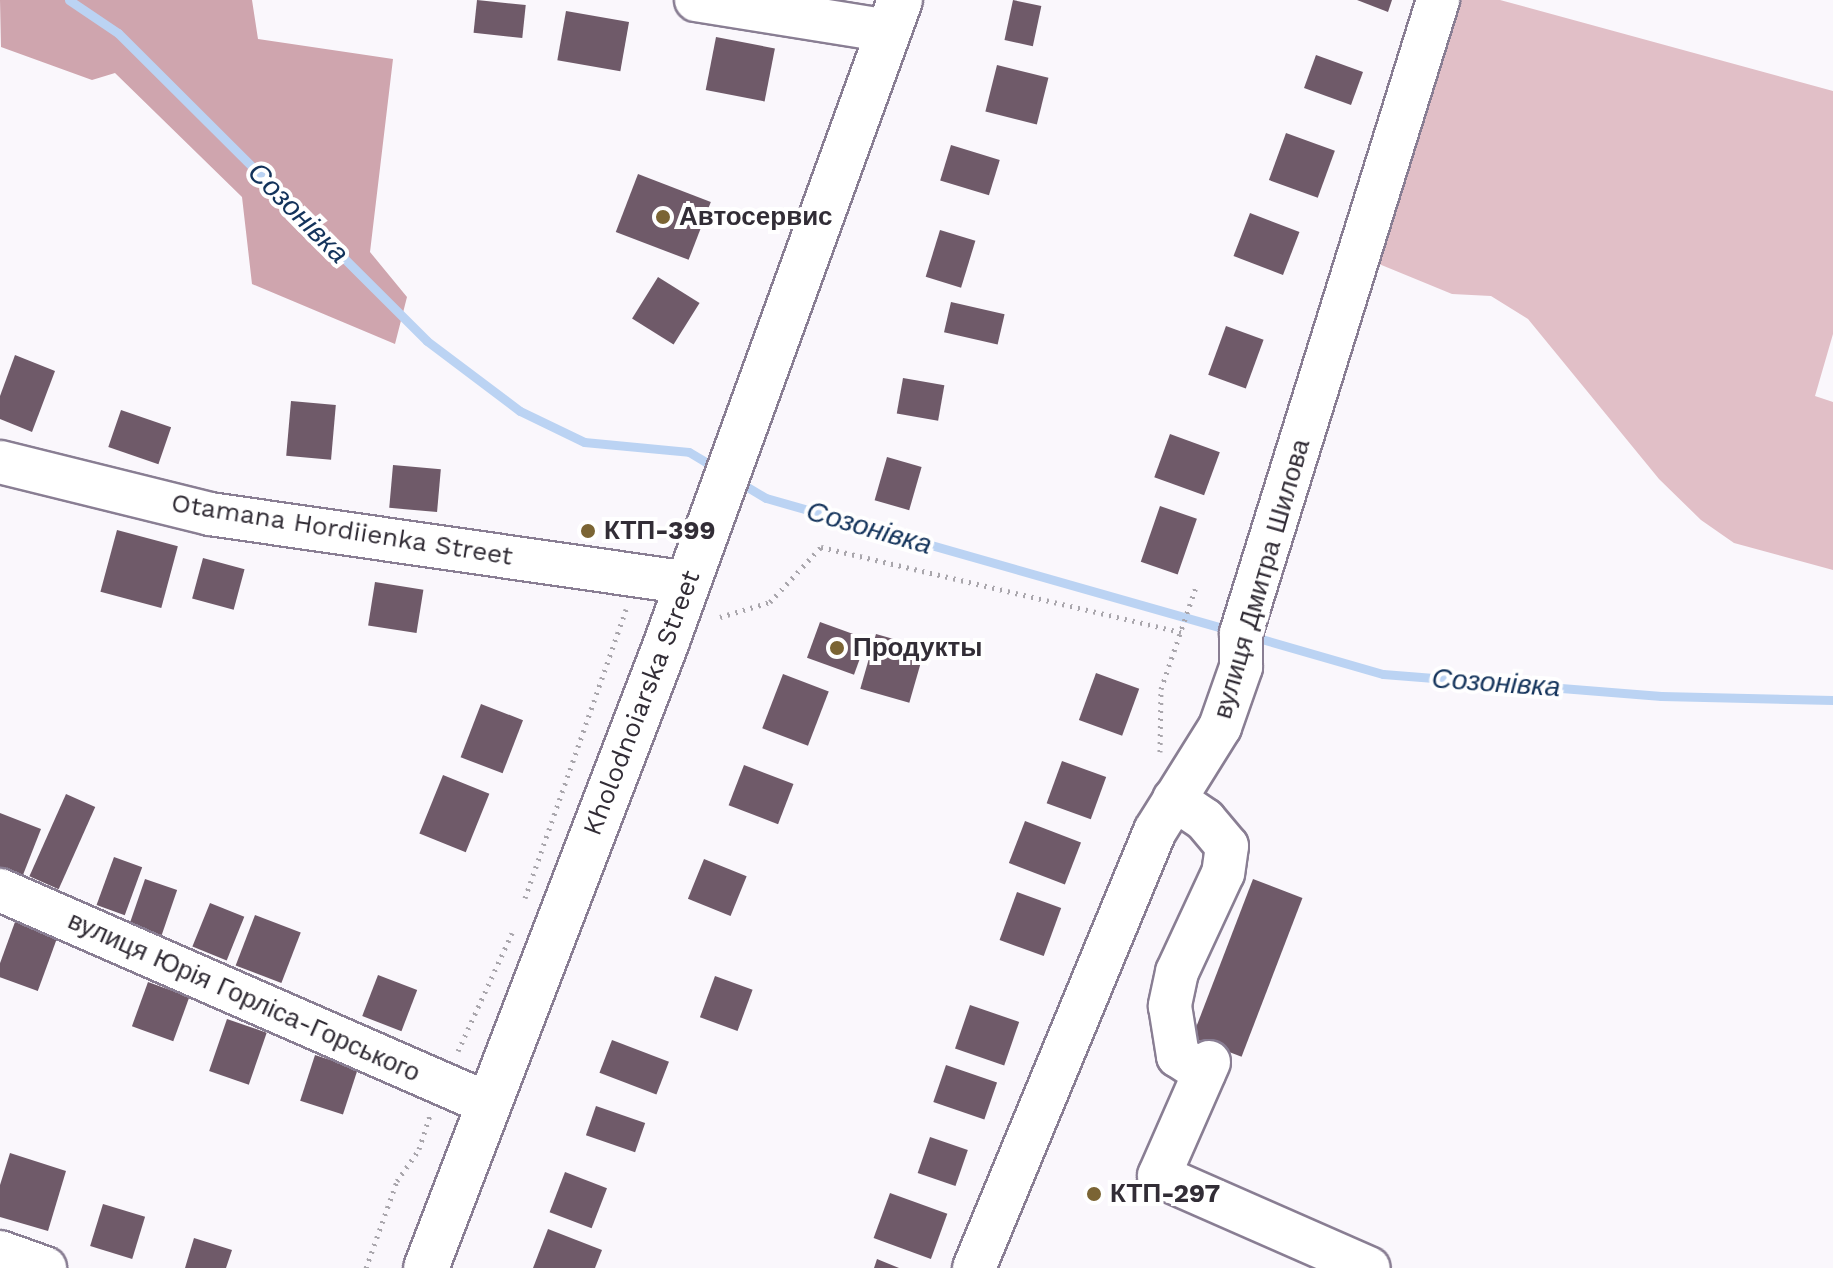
<!DOCTYPE html>
<meta charset="utf-8">
<style>
body{margin:0}
#map{position:relative;width:1833px;height:1268px;overflow:hidden;background:#faf7fc;font-family:"Work Sans",sans-serif}
div>[style]{position:absolute}
.green>*{inset:0;background:#e1bfc7}
.forest>*{inset:0;background:#cfa5ae}
.stream>*{height:9px;margin:-4.5px;padding:0 4.5px;transform-origin:4.5px;border-radius:4.5px;background:#bbd3f3}
.building>*{inset:0;background:#6f5a69;transform-origin:0 0}
.path>*{height:5px;margin-top:-2.5px;transform-origin:0;background:repeating-linear-gradient(90deg,#a9a6ac 0 2px,transparent 0 8px)}
.roads{filter:drop-shadow(2px 0 #897e93) drop-shadow(-2px 0 #897e93) drop-shadow(0 2px #897e93) drop-shadow(0 -2px #897e93)}
.minor>*{height:42px;margin:-21px;padding:0 21px;transform-origin:21px;border-radius:21px;background:#fff}
.major>*{height:44px;margin:-22px;padding:0 22px;transform-origin:22px;border-radius:22px;background:#fff}
.dots>*{width:22px;height:22px;translate:-50% -50%;box-sizing:border-box;border:4px solid #fff;border-radius:50%}
span{translate:-50% -50%;white-space:nowrap;text-align:center;line-height:1.15;-webkit-text-stroke:8px #fff;paint-order:stroke}
.poi-label{font-size:26px;color:#322d36;font-weight:700}
.left{translate:0 -50%;text-align:left}
.street-label{font-size:26px;color:#322d36}
.water-label{font-size:28px;color:#13335b;font-style:italic}
</style>
<div id="map">
<div class="green">
<i style="clip-path:polygon(1460px 0,1500px 0,1833px 91px,1833px 334px,1815px 396px,1833px 402px,1833px 570px,1734px 543px,1701px 520px,1659px 479px,1528px 319px,1491px 296px,1452px 294px,1379px 264px)"></i>
</div>
<div class="forest">
<i style="clip-path:polygon(0 0,252px 0,258px 39px,393px 59px,370px 252px,407px 297px,395px 344px,252px 284px,242px 197px,115px 73px,92px 80px,1px 47px)"></i>
</div>
<div class="stream">
<i style="left:69px;top:0;width:59px;rotate:34deg"></i>
<i style="left:118px;top:33px;width:436px;rotate:44.9deg"></i>
<i style="left:427px;top:341px;width:116px;rotate:37deg"></i>
<i style="left:520px;top:411px;width:71px;rotate:25.8deg"></i>
<i style="left:584px;top:442px;width:105px;rotate:5.4deg"></i>
<i style="left:689px;top:452px;width:31px;rotate:31deg"></i>
<i style="left:739px;top:482px;width:31px;rotate:31deg"></i>
<i style="left:766px;top:498px;width:486px;rotate:15.9deg"></i>
<i style="left:1251px;top:636px;width:137px;rotate:16.1deg"></i>
<i style="left:1383px;top:674px;width:279px;rotate:4.5deg"></i>
<i style="left:1661px;top:696px;width:172px;rotate:1.3deg"></i>
</div>
<div class="building">
<i style="left:477px;top:0;width:49px;height:33px;rotate:6deg"></i>
<i style="left:1013px;top:0;width:29px;height:41px;rotate:12deg"></i>
<i style="clip-path:polygon(1357px 0,1392px 0,1388px 12px)"></i>
<i style="left:566px;top:11px;width:64px;height:50px;rotate:10deg"></i>
<i style="left:716px;top:37px;width:60px;height:54px;rotate:11deg"></i>
<i style="left:1316px;top:55px;width:50px;height:35px;rotate:20deg"></i>
<i style="left:997px;top:65px;width:53px;height:48px;rotate:14deg"></i>
<i style="left:1286px;top:133px;width:52px;height:50px;rotate:20deg"></i>
<i style="left:951px;top:145px;width:51px;height:37px;rotate:17deg"></i>
<i style="left:638px;top:174px;width:78px;height:62px;rotate:21deg"></i>
<i style="left:1250px;top:213px;width:53px;height:46px;rotate:21deg"></i>
<i style="left:940px;top:230px;width:37px;height:49px;rotate:17deg"></i>
<i style="left:658px;top:277px;width:49px;height:49px;rotate:32deg"></i>
<i style="left:951px;top:302px;width:55px;height:31px;rotate:13deg"></i>
<i style="left:1226px;top:326px;width:40px;height:52px;rotate:20deg"></i>
<i style="clip-path:polygon(15px 355px,55px 371px,32px 432px,0 419px,0 396px)"></i>
<i style="left:903px;top:378px;width:42px;height:36px;rotate:10deg"></i>
<i style="left:291px;top:401px;width:45px;height:55px;rotate:5deg"></i>
<i style="left:121px;top:410px;width:53px;height:39px;rotate:19deg"></i>
<i style="left:1170px;top:434px;width:53px;height:46px;rotate:20deg"></i>
<i style="left:887px;top:457px;width:36px;height:45px;rotate:16deg"></i>
<i style="left:393px;top:465px;width:48px;height:43px;rotate:5deg"></i>
<i style="left:1160px;top:506px;width:39px;height:59px;rotate:19deg"></i>
<i style="left:582px;top:524px;width:16px;height:10px;rotate:15deg"></i>
<i style="left:117px;top:530px;width:63px;height:64px;rotate:15deg"></i>
<i style="left:203px;top:558px;width:43px;height:42px;rotate:15deg"></i>
<i style="left:375px;top:582px;width:49px;height:44px;rotate:9deg"></i>
<i style="left:820px;top:622px;width:50px;height:38px;rotate:20deg"></i>
<i style="left:876px;top:634px;width:51px;height:57px;rotate:16deg"></i>
<i style="left:1096px;top:673px;width:46px;height:50px;rotate:20deg"></i>
<i style="left:783px;top:674px;width:49px;height:58px;rotate:21deg"></i>
<i style="left:481px;top:704px;width:45px;height:57px;rotate:21deg"></i>
<i style="left:1062px;top:761px;width:47px;height:45px;rotate:20deg"></i>
<i style="left:744px;top:765px;width:53px;height:43px;rotate:21deg"></i>
<i style="left:443px;top:775px;width:50px;height:63px;rotate:22deg"></i>
<i style="left:66px;top:794px;width:32px;height:90px;rotate:24deg"></i>
<i style="clip-path:polygon(0 813px,41px 829px,21px 880px,0 872px)"></i>
<i style="left:1025px;top:821px;width:60px;height:45px;rotate:21deg"></i>
<i style="left:114px;top:857px;width:30px;height:51px;rotate:20deg"></i>
<i style="left:704px;top:859px;width:46px;height:43px;rotate:22deg"></i>
<i style="left:145px;top:879px;width:34px;height:48px;rotate:19deg"></i>
<i style="left:1253px;top:879px;width:53px;height:170px;rotate:21deg"></i>
<i style="left:1017px;top:892px;width:47px;height:51px;rotate:20deg"></i>
<i style="left:210px;top:903px;width:37px;height:47px;rotate:22deg"></i>
<i style="left:255px;top:915px;width:49px;height:54px;rotate:21deg"></i>
<i style="left:15px;top:922px;width:45px;height:57px;rotate:20deg"></i>
<i style="left:378px;top:975px;width:42px;height:44px;rotate:21deg"></i>
<i style="left:715px;top:976px;width:40px;height:44px;rotate:20deg"></i>
<i style="left:148px;top:982px;width:44px;height:47px;rotate:20deg"></i>
<i style="left:970px;top:1005px;width:52px;height:46px;rotate:19deg"></i>
<i style="left:227px;top:1019px;width:42px;height:55px;rotate:19deg"></i>
<i style="left:612px;top:1040px;width:61px;height:35px;rotate:21deg"></i>
<i style="left:315px;top:1055px;width:45px;height:48px;rotate:18deg"></i>
<i style="left:946px;top:1065px;width:54px;height:39px;rotate:19deg"></i>
<i style="left:596px;top:1106px;width:52px;height:31px;rotate:19deg"></i>
<i style="left:930px;top:1137px;width:40px;height:38px;rotate:19deg"></i>
<i style="clip-path:polygon(10px 1153px,66px 1171px,48px 1231px,0 1217px,0 1185px)"></i>
<i style="left:565px;top:1172px;width:45px;height:43px;rotate:21deg"></i>
<i style="left:1091px;top:1185px;width:10px;height:15px;rotate:17deg"></i>
<i style="left:890px;top:1193px;width:61px;height:48px;rotate:20deg"></i>
<i style="left:103px;top:1204px;width:44px;height:44px;rotate:17deg"></i>
<i style="clip-path:polygon(548px 1229px,602px 1250px,595px 1268px,533px 1268px)"></i>
<i style="clip-path:polygon(194px 1238px,232px 1250px,226px 1268px,185px 1268px)"></i>
<i style="clip-path:polygon(877px 1259px,899px 1268px,874px 1268px)"></i>
</div>
<div class="path">
<i style="left:720px;top:617px;width:52px;rotate:-16.7deg"></i>
<i style="left:770px;top:602px;width:75px;rotate:-47.2deg"></i>
<i style="left:821px;top:547px;width:370px;rotate:13.3deg"></i>
<i style="left:1160px;top:752px;width:63px;rotate:-89.1deg"></i>
<i style="left:1161px;top:689px;width:108px;rotate:-71.1deg"></i>
<i style="left:525px;top:898px;width:306px;rotate:-70.7deg"></i>
<i style="left:458px;top:1051px;width:130px;rotate:-65.4deg"></i>
<i style="left:366px;top:1268px;width:92px;rotate:-70.4deg"></i>
<i style="left:397px;top:1181px;width:39px;rotate:-55deg"></i>
<i style="left:419px;top:1149px;width:36px;rotate:-72deg"></i>
</div>
<div class="roads">
<div class="minor">
<i style="left:696px;top:0;width:195px;rotate:9.1deg"></i>
<i style="left:0;top:462px;width:216px;rotate:13.9deg"></i>
<i style="left:210px;top:514px;width:483px;rotate:8.2deg"></i>
<i style="left:1174px;top:799px;width:37px;rotate:34deg"></i>
<i style="left:1205px;top:820px;width:34px;rotate:50deg"></i>
<i style="left:1227px;top:846px;width:27px;rotate:98deg"></i>
<i style="left:1223px;top:873px;width:109px;rotate:114.9deg"></i>
<i style="left:1177px;top:972px;width:35px;rotate:102deg"></i>
<i style="left:1170px;top:1006px;width:51px;rotate:80.9deg"></i>
<i style="left:1178px;top:1056px;width:31px;rotate:33deg"></i>
<i style="left:0;top:890px;width:534px;rotate:23.64deg"></i>
<i style="left:1209px;top:1062px;width:124px;rotate:113.7deg"></i>
<i style="left:1159px;top:1176px;width:229px;rotate:23.7deg"></i>
<i style="left:0;top:1252px;width:48px;rotate:19.6deg"></i>
<i style="left:974px;top:1268px;width:473px;rotate:-67.5deg"></i>
<i style="left:1155px;top:831px;width:123px;rotate:-58deg"></i>
<i style="left:1220px;top:727px;width:64px;rotate:-70.7deg"></i>
<i style="left:1241px;top:667px;width:34px;rotate:-90deg"></i>
<i style="left:1241px;top:633px;width:663px;rotate:-72.71deg"></i>
</div>
<div class="major">
<i style="left:426px;top:1268px;width:672px;rotate:-68.97deg"></i>
<i style="left:667px;top:641px;width:682px;rotate:-70.02deg"></i>
</div>
</div>
<div class="dots">
<i style="left:663px;top:217px;background:#7b6434"></i>
<i style="left:588px;top:531px;background:#7b6434"></i>
<i style="left:837px;top:648px;background:#7b6434"></i>
<i style="left:1094px;top:1194px;background:#7b6434"></i>
</div>
<div class="poi-label">
<span class="left" style="left:679px;top:217px">Автосервис</span>
<span class="left" style="left:604px;top:531px">КТП-399</span>
<span class="left" style="left:853px;top:648px">Продукты</span>
<span class="left" style="left:1110px;top:1194px">КТП-297</span>
</div>
<div class="street-label">
<span style="left:342px;top:530px;rotate:9deg">Otamana Hordiienka Street</span>
<span style="left:1262px;top:579px;rotate:-74deg">вулиця Дмитра Шилова</span>
<span style="left:642px;top:703px;rotate:-69deg">Kholodnoiarska Street</span>
<span style="left:244px;top:997px;rotate:24deg">вулиця Юрія Горліса-Горського</span>
</div>
<div class="water-label">
<span style="left:298px;top:213px;rotate:45deg">Созонівка</span>
<span style="left:869px;top:528px;rotate:16deg">Созонівка</span>
<span style="left:1496px;top:683px;rotate:4deg">Созонівка</span>
</div>
</div>
